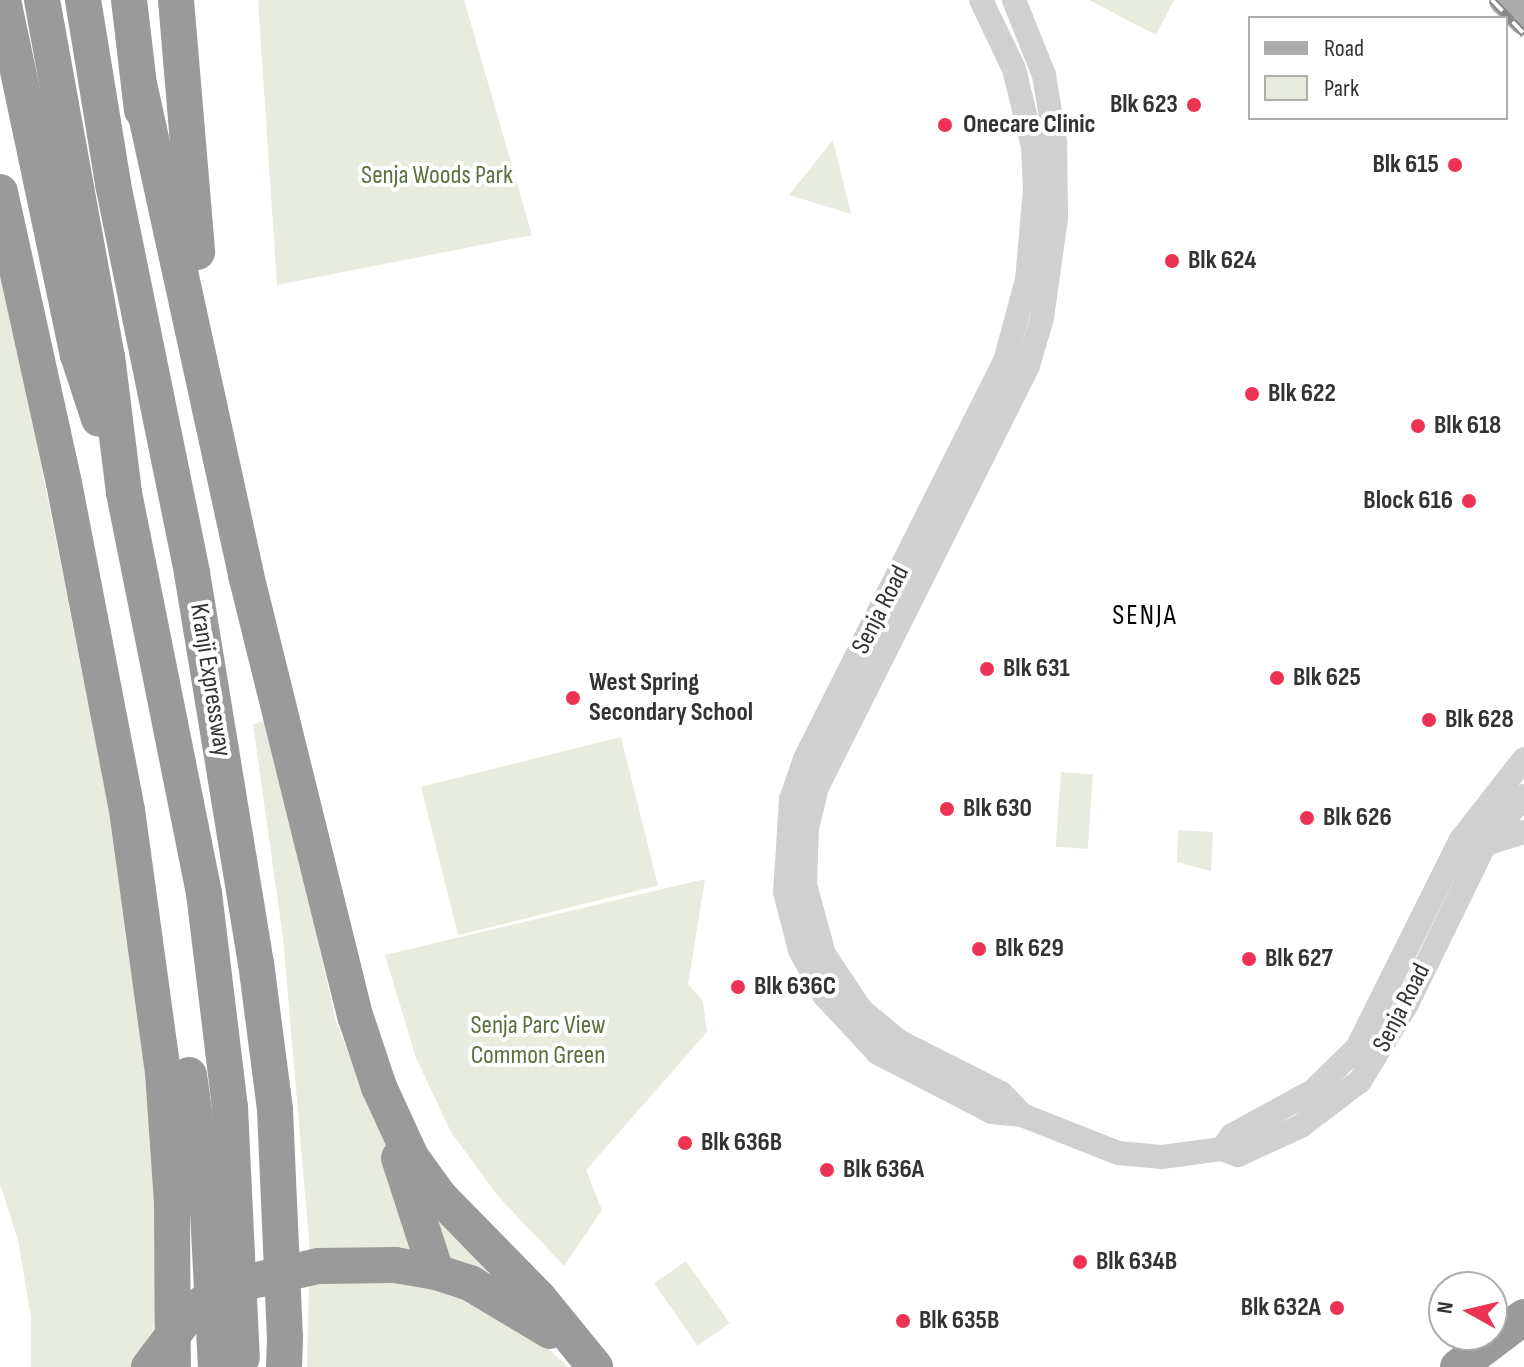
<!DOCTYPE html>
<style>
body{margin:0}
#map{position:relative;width:1524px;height:1367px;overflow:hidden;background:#fff;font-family:"Sofia Sans Condensed",sans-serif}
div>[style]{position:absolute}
.green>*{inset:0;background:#e7ecde;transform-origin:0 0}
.minor>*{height:24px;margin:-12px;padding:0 12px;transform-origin:12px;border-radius:12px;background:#d0d0d0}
.major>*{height:30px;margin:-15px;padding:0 15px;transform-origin:15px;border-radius:15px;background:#ababab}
.highway>*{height:36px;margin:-18px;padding:0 18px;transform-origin:18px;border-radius:18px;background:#9a9a9a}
.rail>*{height:8px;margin-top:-4px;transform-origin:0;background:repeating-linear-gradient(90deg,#fff 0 15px,#888 0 30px);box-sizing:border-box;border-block:2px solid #888}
.highway-bridge>*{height:36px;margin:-18px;padding:0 18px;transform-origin:18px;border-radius:18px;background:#9a9a9a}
.dots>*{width:22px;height:22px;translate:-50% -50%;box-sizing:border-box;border:4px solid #fff;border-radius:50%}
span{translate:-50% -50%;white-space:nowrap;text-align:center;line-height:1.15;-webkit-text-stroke:8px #fff;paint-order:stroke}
.poi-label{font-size:26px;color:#333;font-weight:700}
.right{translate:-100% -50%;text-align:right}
.left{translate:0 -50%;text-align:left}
.park-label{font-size:26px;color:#5b713d}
.street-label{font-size:26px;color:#333}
.neighbourhood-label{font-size:28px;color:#000;letter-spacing:2px}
.legend{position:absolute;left:1248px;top:16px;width:260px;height:104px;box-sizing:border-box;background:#fff;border:2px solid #adadad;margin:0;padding:10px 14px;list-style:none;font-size:24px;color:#333}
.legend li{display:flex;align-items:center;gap:16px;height:40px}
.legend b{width:40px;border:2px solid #adadad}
.north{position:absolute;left:1428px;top:1271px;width:80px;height:80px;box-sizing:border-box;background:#fff;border:2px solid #adadad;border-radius:50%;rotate:278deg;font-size:22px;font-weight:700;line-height:32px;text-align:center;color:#333}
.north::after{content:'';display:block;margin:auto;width:28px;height:36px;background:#ec3354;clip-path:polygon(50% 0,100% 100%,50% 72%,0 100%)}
</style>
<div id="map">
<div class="green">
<i style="clip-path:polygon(258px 0,464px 0,532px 235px,277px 285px)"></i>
<i style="clip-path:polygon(1089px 0,1174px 0,1156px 35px)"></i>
<i style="clip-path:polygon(833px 140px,851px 214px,789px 195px)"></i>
<i style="clip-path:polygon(0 256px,133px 932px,161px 1265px,152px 1337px,131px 1367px,31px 1367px,31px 1317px,18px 1240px,0 1184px)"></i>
<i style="clip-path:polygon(269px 720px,336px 1022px,365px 1095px,488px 1270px,482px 1278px,310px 1252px,283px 938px,253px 724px)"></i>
<i style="left:621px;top:737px;width:153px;height:206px;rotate:76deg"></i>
<i style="left:1061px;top:772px;width:32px;height:75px;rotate:4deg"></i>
<i style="clip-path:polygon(1178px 830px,1213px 832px,1211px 871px,1177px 862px)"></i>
<i style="clip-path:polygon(705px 879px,688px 984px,703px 1001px,707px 1032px,586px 1170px,602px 1210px,564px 1266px,497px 1195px,451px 1132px,416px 1058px,385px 955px)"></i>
<i style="left:686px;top:1261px;width:76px;height:39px;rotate:55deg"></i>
<i style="clip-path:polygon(355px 1274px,466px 1294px,541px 1342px,568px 1367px,307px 1367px,309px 1276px)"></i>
</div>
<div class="minor">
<i style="left:981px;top:0;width:76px;rotate:64.4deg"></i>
<i style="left:1014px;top:69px;width:80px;rotate:76.3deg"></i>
<i style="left:1033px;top:147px;width:42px;rotate:87.3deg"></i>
<i style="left:1035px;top:189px;width:91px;rotate:95deg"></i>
<i style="left:1027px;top:280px;width:84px;rotate:105.2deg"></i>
<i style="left:1005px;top:361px;width:445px;rotate:116.7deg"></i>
<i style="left:805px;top:759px;width:43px;rotate:108.9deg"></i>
<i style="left:791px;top:800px;width:92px;rotate:93.7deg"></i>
<i style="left:785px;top:892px;width:60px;rotate:75.5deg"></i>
<i style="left:800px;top:950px;width:51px;rotate:61.9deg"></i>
<i style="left:824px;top:995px;width:79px;rotate:47deg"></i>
<i style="left:878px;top:1053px;width:128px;rotate:27.4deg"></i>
<i style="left:992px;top:1112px;width:30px;rotate:6deg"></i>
<i style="left:1022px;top:1115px;width:103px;rotate:21.6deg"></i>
<i style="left:1118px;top:1153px;width:44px;rotate:5.2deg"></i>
<i style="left:1162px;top:1157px;width:61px;rotate:-7.6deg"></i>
<i style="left:1222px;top:1149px;width:17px;rotate:21deg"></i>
<i style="left:1238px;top:1155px;width:69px;rotate:-24.7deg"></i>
<i style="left:1301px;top:1126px;width:74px;rotate:-37.3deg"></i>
<i style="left:1360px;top:1081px;width:90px;rotate:-58.6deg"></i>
<i style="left:1407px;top:1004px;width:178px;rotate:-64deg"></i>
<i style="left:1485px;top:844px;width:62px;rotate:-50.9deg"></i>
<i style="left:1014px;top:0;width:81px;rotate:68.2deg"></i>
<i style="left:1044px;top:75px;width:68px;rotate:80.7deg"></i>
<i style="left:1055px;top:142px;width:76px;rotate:89.2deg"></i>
<i style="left:1056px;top:218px;width:101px;rotate:98deg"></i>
<i style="left:1042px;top:318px;width:50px;rotate:106.3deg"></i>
<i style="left:1028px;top:366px;width:471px;rotate:116.6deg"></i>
<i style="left:817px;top:787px;width:42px;rotate:103.7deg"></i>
<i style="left:807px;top:828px;width:57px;rotate:92deg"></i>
<i style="left:805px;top:885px;width:72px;rotate:74.6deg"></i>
<i style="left:824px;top:954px;width:67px;rotate:56.5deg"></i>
<i style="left:861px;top:1010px;width:50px;rotate:39.4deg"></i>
<i style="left:900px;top:1042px;width:113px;rotate:26.8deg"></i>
<i style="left:1001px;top:1093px;width:30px;rotate:46deg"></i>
<i style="left:1485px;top:844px;width:41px;rotate:-17.1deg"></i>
<i style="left:1222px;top:1149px;width:17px;rotate:-54deg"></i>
<i style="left:1232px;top:1135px;width:92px;rotate:-28.5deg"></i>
<i style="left:1313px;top:1091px;width:62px;rotate:-44.3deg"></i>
<i style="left:1357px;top:1048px;width:231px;rotate:-63.5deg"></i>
<i style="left:1460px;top:841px;width:104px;rotate:-52deg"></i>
</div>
<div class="major">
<i style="left:1504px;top:0;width:28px;rotate:45deg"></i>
</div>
<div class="highway">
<i style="left:3px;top:0;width:363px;rotate:78.1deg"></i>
<i style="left:78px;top:355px;width:67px;rotate:71.8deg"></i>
<i style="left:42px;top:0;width:362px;rotate:79.7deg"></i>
<i style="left:107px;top:356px;width:138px;rotate:82.9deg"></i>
<i style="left:124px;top:493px;width:408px;rotate:78.7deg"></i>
<i style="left:204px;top:893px;width:216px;rotate:83.1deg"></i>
<i style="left:83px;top:0;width:186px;rotate:80.7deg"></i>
<i style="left:113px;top:184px;width:397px;rotate:78.5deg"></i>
<i style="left:192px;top:573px;width:395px;rotate:80.7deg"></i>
<i style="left:256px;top:963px;width:148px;rotate:82.6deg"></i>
<i style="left:129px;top:0;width:111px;rotate:83.3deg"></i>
<i style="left:176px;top:0;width:253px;rotate:85.2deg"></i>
<i style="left:140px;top:88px;width:498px;rotate:77.7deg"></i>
<i style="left:246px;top:575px;width:456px;rotate:76.1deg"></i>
<i style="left:356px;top:1018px;width:73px;rotate:71.6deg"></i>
<i style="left:379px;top:1087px;width:77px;rotate:65.4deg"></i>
<i style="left:411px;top:1157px;width:49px;rotate:54.1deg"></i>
<i style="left:440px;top:1197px;width:141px;rotate:45.6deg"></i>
<i style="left:539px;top:1298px;width:89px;rotate:50.9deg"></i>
<i style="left:0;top:192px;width:298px;rotate:77.6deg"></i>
<i style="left:64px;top:483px;width:333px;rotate:79.1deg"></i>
<i style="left:127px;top:810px;width:265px;rotate:82.2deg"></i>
<i style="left:399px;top:1158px;width:120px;rotate:72deg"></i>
<i style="left:149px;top:1367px;width:65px;rotate:-53.1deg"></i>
<i style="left:188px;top:1315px;width:28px;rotate:-38deg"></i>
<i style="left:210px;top:1298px;width:28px;rotate:-27deg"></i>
<i style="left:235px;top:1285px;width:85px;rotate:-12.9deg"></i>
<i style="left:318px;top:1266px;width:77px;rotate:-0.7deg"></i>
<i style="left:395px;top:1265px;width:42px;rotate:9.7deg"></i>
<i style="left:436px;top:1272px;width:36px;rotate:18deg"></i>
<i style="left:470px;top:1283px;width:93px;rotate:31deg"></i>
<i style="left:284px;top:1367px;width:30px;rotate:-88deg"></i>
<i style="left:1458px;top:1367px;width:83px;rotate:-37.1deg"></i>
</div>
<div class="rail">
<i style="left:1492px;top:0;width:47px;rotate:46.7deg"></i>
</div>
<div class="highway-bridge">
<i style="left:163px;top:1073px;width:129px;rotate:86deg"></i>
<i style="left:172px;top:1202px;width:165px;rotate:89.7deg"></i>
<i style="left:189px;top:1075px;width:137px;rotate:82deg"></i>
<i style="left:208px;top:1211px;width:156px;rotate:87.1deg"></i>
<i style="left:230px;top:1107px;width:251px;rotate:87.3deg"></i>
<i style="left:275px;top:1110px;width:227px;rotate:87.5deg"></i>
</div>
<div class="dots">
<i style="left:1194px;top:105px;background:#ec3354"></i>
<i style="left:945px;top:125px;background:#ec3354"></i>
<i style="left:1455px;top:165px;background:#ec3354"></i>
<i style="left:1172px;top:261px;background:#ec3354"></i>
<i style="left:1252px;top:394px;background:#ec3354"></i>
<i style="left:1418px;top:426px;background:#ec3354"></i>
<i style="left:1469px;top:501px;background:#ec3354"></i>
<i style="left:987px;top:669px;background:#ec3354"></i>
<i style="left:1277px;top:678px;background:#ec3354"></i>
<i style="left:573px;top:698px;background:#ec3354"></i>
<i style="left:1429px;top:720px;background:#ec3354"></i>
<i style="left:947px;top:809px;background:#ec3354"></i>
<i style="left:1307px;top:818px;background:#ec3354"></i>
<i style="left:979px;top:949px;background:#ec3354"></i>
<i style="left:1249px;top:959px;background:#ec3354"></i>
<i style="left:738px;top:987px;background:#ec3354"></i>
<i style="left:685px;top:1143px;background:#ec3354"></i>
<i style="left:827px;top:1170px;background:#ec3354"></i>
<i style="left:1080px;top:1262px;background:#ec3354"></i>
<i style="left:1337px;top:1308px;background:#ec3354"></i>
<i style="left:903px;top:1321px;background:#ec3354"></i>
</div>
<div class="poi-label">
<span class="right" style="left:1178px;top:105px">Blk 623</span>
<span class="left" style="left:963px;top:125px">Onecare Clinic</span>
<span class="right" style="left:1439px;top:165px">Blk 615</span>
<span class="left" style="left:1188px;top:261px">Blk 624</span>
<span class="left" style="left:1268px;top:394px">Blk 622</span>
<span class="left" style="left:1434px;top:426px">Blk 618</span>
<span class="right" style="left:1453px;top:501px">Block 616</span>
<span class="left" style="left:1003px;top:669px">Blk 631</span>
<span class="left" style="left:1293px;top:678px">Blk 625</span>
<span class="left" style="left:589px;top:698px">West Spring<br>Secondary School</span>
<span class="left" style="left:1445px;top:720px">Blk 628</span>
<span class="left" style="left:963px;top:809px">Blk 630</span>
<span class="left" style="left:1323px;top:818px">Blk 626</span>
<span class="left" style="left:995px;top:949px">Blk 629</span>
<span class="left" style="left:1265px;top:959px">Blk 627</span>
<span class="left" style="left:754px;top:987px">Blk 636C</span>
<span class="left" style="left:701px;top:1143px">Blk 636B</span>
<span class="left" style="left:843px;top:1170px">Blk 636A</span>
<span class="left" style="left:1096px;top:1262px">Blk 634B</span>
<span class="right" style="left:1321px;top:1308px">Blk 632A</span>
<span class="left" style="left:919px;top:1321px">Blk 635B</span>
</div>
<div class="park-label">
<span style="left:437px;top:176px">Senja Woods Park</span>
<span style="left:538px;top:1041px">Senja Parc View<br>Common Green</span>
</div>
<div class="street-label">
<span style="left:881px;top:610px;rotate:-63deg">Senja Road</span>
<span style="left:210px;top:680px;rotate:81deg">Kranji Expressway</span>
<span style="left:1402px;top:1008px;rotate:-63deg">Senja Road</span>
</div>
<div class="neighbourhood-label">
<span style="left:1145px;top:616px">SENJA</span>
</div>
<ul class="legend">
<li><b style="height:10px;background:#ababab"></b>Road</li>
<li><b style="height:22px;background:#e7ecde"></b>Park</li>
</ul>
<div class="north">N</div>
</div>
